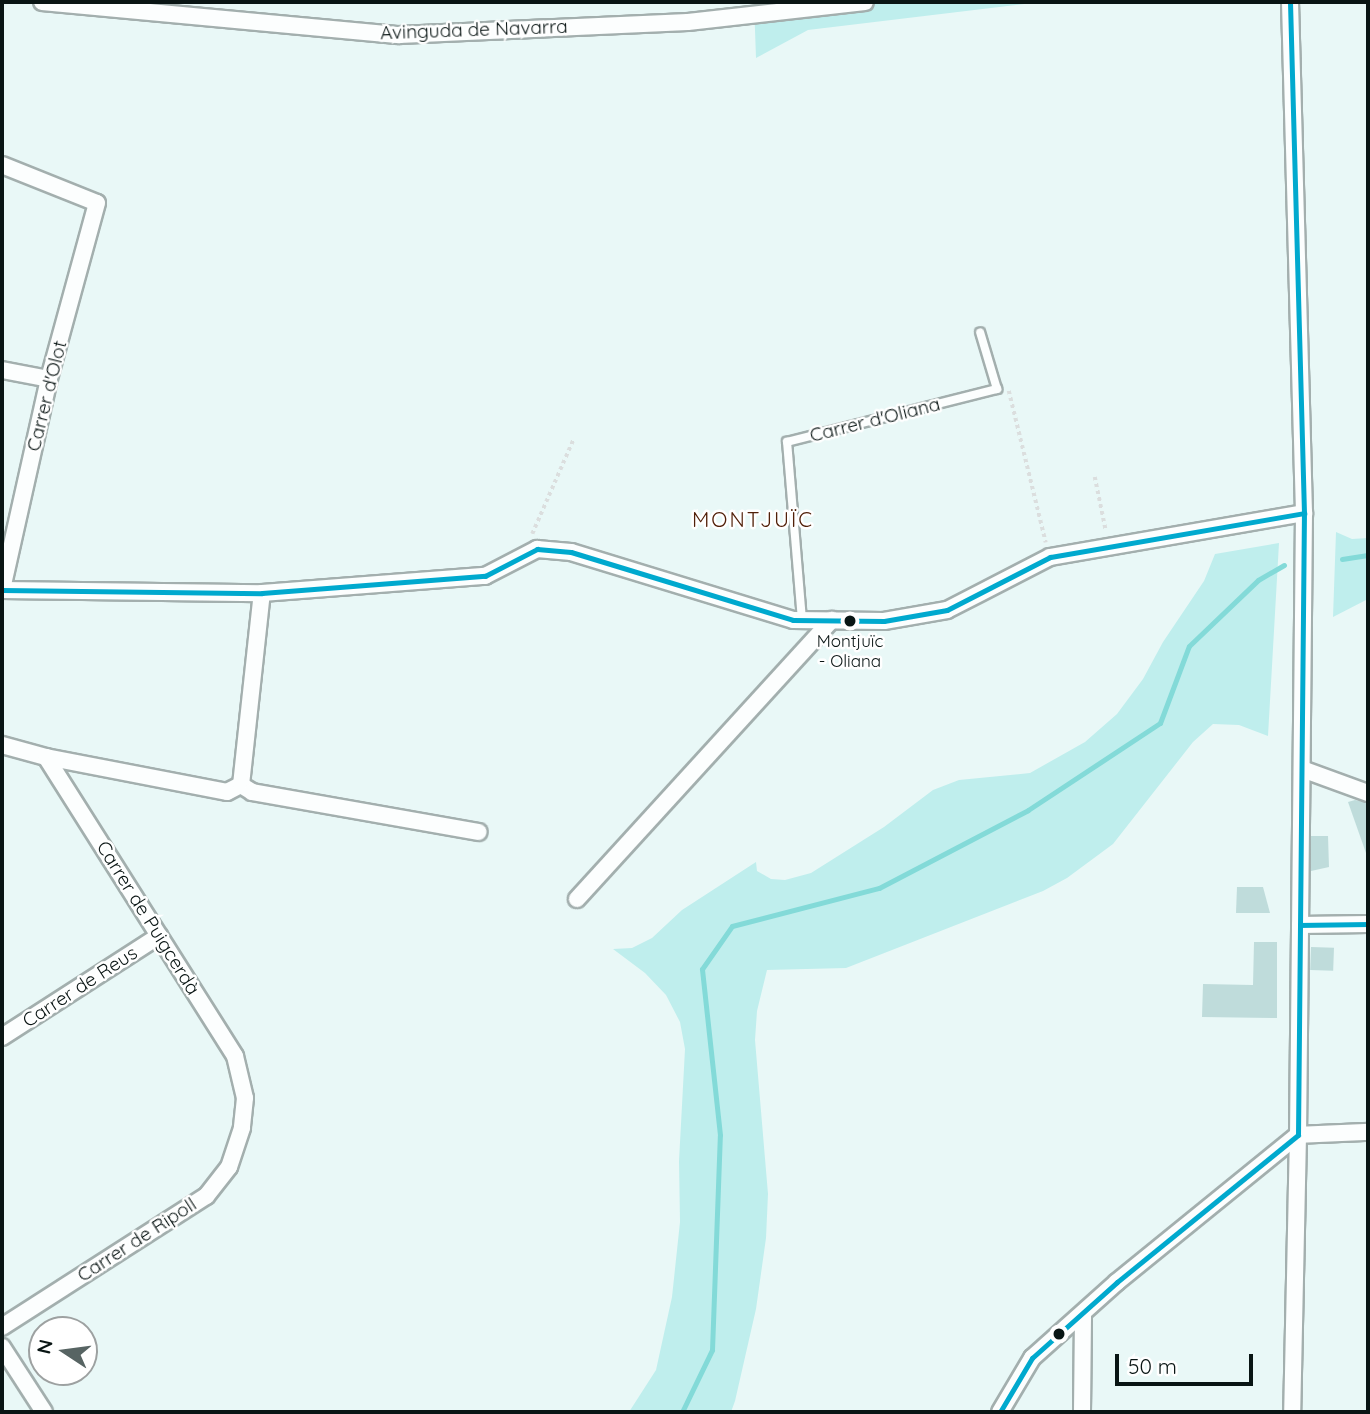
<!DOCTYPE html>
<meta charset="utf-8">
<style>
body{margin:0}
#map{position:relative;width:1370px;height:1414px;overflow:hidden;background:#e9f8f7;font-family:Quicksand,sans-serif}
div>[style]{position:absolute}
.green>*{inset:0;background:#bfeeed}
.stream>*{height:5px;margin:-2.5px;padding:0 2.5px;transform-origin:2.5px;border-radius:2.5px;background:#83dad8}
.building>*{inset:0;background:#bfdcdb;transform-origin:0 0}
.path>*{height:3.5px;margin-top:-1.75px;transform-origin:0;background:repeating-linear-gradient(90deg,#dbdede 0 3.5px,transparent 0 7px)}
.roads{filter:drop-shadow(2px 0 #a3afae) drop-shadow(-2px 0 #a3afae) drop-shadow(0 2px #a3afae) drop-shadow(0 -2px #a3afae)}
.lane>*{height:8px;margin:-4px;padding:0 4px;transform-origin:4px;border-radius:4px;background:#fcfefe}
.street>*{height:16px;margin:-8px;padding:0 8px;transform-origin:8px;border-radius:8px;background:#fcfefe}
.bus-1>*{height:5px;margin:-2.5px;padding:0 2.5px;transform-origin:2.5px;border-radius:2.5px;background:#00a9ce}
.dots>*{width:19px;height:19px;translate:-50% -50%;box-sizing:border-box;border:4px solid #fff;border-radius:50%}
span{translate:-50% -50%;white-space:nowrap;text-align:center;line-height:1.15;-webkit-text-stroke:5px #fff;paint-order:stroke}
.bus-label{font-size:17px;color:#091514}
.street-label{font-size:19px;color:#091514}
.neighbourhood-label{font-size:21px;color:#512009;letter-spacing:2px}
.frame{position:absolute;inset:0;border:4px solid #091514;pointer-events:none}
.north{position:absolute;left:28px;top:1316px;width:70px;height:70px;box-sizing:border-box;background:#fff;border:2px solid #9da1a1;border-radius:50%;rotate:283deg;font-size:19px;font-weight:700;line-height:28px;text-align:center;color:#091514}
.north::after{content:'';display:block;margin:auto;width:24px;height:32px;background:#576463;clip-path:polygon(50% 0,100% 100%,50% 72%,0 100%)}
.scale{position:absolute;left:1115px;top:1354px;width:138px;height:32px;box-sizing:border-box;border:4px solid #091514;border-top:0;padding-left:9px;font-size:21px;line-height:24px;white-space:nowrap;color:#091514;-webkit-text-stroke:5px #fff;paint-order:stroke}
</style>
<div id="map">
<div class="green">
<i style="clip-path:polygon(754px 2px,1042px 2px,808px 30px,756px 58px)"></i>
<i style="clip-path:polygon(1336px 532px,1352px 539px,1368px 538px,1368px 599px,1333px 617px)"></i>
<i style="clip-path:polygon(1279px 543px,1268px 736px,1239px 725px,1213px 724px,1193px 742px,1113px 844px,1067px 878px,1043px 891px,846px 968px,767px 970px,757px 1011px,755px 1040px,768px 1194px,766px 1238px,756px 1309px,735px 1401px,731px 1412px,629px 1412px,656px 1370px,672px 1297px,680px 1222px,679px 1161px,685px 1049px,680px 1022px,666px 995px,645px 973px,613px 949px,632px 948px,652px 938px,682px 910px,756px 862px,757px 871px,771px 879px,785px 880px,811px 873px,884px 827px,933px 790px,959px 780px,1030px 773px,1085px 742px,1117px 714px,1143px 679px,1163px 642px,1204px 581px,1215px 554px)"></i>
</div>
<div class="stream">
<i style="left:1342px;top:559px;width:26px;rotate:-9deg"></i>
<i style="left:682px;top:1412px;width:69px;rotate:-64.2deg"></i>
<i style="left:712px;top:1350px;width:215px;rotate:-87.9deg"></i>
<i style="left:720px;top:1135px;width:167px;rotate:-96.2deg"></i>
<i style="left:702px;top:969px;width:52px;rotate:-55.1deg"></i>
<i style="left:732px;top:926px;width:152px;rotate:-14.5deg"></i>
<i style="left:879px;top:888px;width:168px;rotate:-27.6deg"></i>
<i style="left:1028px;top:810px;width:158px;rotate:-33.4deg"></i>
<i style="left:1160px;top:723px;width:82px;rotate:-69.4deg"></i>
<i style="left:1189px;top:646px;width:95px;rotate:-43.7deg"></i>
<i style="left:1258px;top:580px;width:30px;rotate:-30deg"></i>
</div>
<div class="building">
<i style="clip-path:polygon(1355px 800px,1368px 803px,1368px 852px,1366px 853px,1348px 802px)"></i>
<i style="clip-path:polygon(1311px 836px,1328px 836px,1329px 867px,1311px 871px)"></i>
<i style="clip-path:polygon(1237px 887px,1263px 887px,1270px 913px,1236px 913px)"></i>
<i style="clip-path:polygon(1254px 942px,1277px 942px,1277px 1018px,1202px 1017px,1203px 984px,1253px 985px)"></i>
<i style="left:1311px;top:947px;width:23px;height:23px;rotate:2deg"></i>
</div>
<div class="path">
<i style="left:1009px;top:391px;width:156px;rotate:76.3deg"></i>
<i style="left:1095px;top:477px;width:55px;rotate:78.5deg"></i>
<i style="left:532px;top:534px;width:103px;rotate:-66.4deg"></i>
</div>
<div class="roads">
<div class="lane">
<i style="left:802px;top:620px;width:179px;rotate:-94.8deg"></i>
<i style="left:787px;top:442px;width:217px;rotate:-14.2deg"></i>
<i style="left:997px;top:389px;width:59px;rotate:-106.6deg"></i>
</div>
<div class="street">
<i style="left:42px;top:2px;width:359px;rotate:5.3deg"></i>
<i style="left:399px;top:35px;width:289px;rotate:-2.6deg"></i>
<i style="left:688px;top:22px;width:178px;rotate:-6.4deg"></i>
<i style="left:1290px;top:2px;width:511px;rotate:88.43deg"></i>
<i style="left:1304px;top:513px;width:622px;rotate:90.55deg"></i>
<i style="left:1298px;top:1135px;width:277px;rotate:91.2deg"></i>
<i style="left:2px;top:165px;width:102px;rotate:21.8deg"></i>
<i style="left:97px;top:203px;width:182px;rotate:105.3deg"></i>
<i style="left:49px;top:379px;width:216px;rotate:102.6deg"></i>
<i style="left:2px;top:590px;width:260px;rotate:0.7deg"></i>
<i style="left:262px;top:593px;width:224px;rotate:-4.4deg"></i>
<i style="left:485px;top:576px;width:59px;rotate:-27.4deg"></i>
<i style="left:537px;top:549px;width:34px;rotate:5deg"></i>
<i style="left:571px;top:552px;width:232px;rotate:17deg"></i>
<i style="left:793px;top:620px;width:91px;rotate:0.6deg"></i>
<i style="left:884px;top:621px;width:64px;rotate:-9.9deg"></i>
<i style="left:947px;top:610px;width:116px;rotate:-27.2deg"></i>
<i style="left:1050px;top:557px;width:258px;rotate:-9.8deg"></i>
<i style="left:2px;top:370px;width:48px;rotate:10.8deg"></i>
<i style="left:2px;top:745px;width:46px;rotate:15.3deg"></i>
<i style="left:46px;top:757px;width:354px;rotate:57.7deg"></i>
<i style="left:235px;top:1056px;width:43px;rotate:76.6deg"></i>
<i style="left:245px;top:1098px;width:30px;rotate:96deg"></i>
<i style="left:242px;top:1128px;width:41px;rotate:108.4deg"></i>
<i style="left:229px;top:1167px;width:37px;rotate:128deg"></i>
<i style="left:206px;top:1196px;width:242px;rotate:147.3deg"></i>
<i style="left:46px;top:757px;width:184px;rotate:10.9deg"></i>
<i style="left:227px;top:792px;width:16px;rotate:-27deg"></i>
<i style="left:241px;top:785px;width:193px;rotate:-83.8deg"></i>
<i style="left:1302px;top:769px;width:70px;rotate:20deg"></i>
<i style="left:241px;top:785px;width:13px;rotate:32deg"></i>
<i style="left:252px;top:792px;width:230px;rotate:10deg"></i>
<i style="left:577px;top:899px;width:378px;rotate:-47.6deg"></i>
<i style="left:1300px;top:925px;width:68px;rotate:-0.8deg"></i>
<i style="left:2px;top:1037px;width:187px;rotate:-32.8deg"></i>
<i style="left:1298px;top:1135px;width:70px;rotate:-2.5deg"></i>
<i style="left:2px;top:1347px;width:77px;rotate:57.1deg"></i>
<i style="left:1000px;top:1412px;width:63px;rotate:-59.3deg"></i>
<i style="left:1032px;top:1358px;width:114px;rotate:-41.8deg"></i>
<i style="left:1117px;top:1282px;width:233px;rotate:-39.1deg"></i>
<i style="left:1082px;top:1412px;width:99px;rotate:-89.4deg"></i>
</div>
</div>
<div class="bus-1">
<i style="left:2px;top:590px;width:260px;rotate:0.7deg"></i>
<i style="left:262px;top:593px;width:224px;rotate:-4.4deg"></i>
<i style="left:485px;top:576px;width:59px;rotate:-27.4deg"></i>
<i style="left:537px;top:549px;width:34px;rotate:5deg"></i>
<i style="left:571px;top:552px;width:232px;rotate:17deg"></i>
<i style="left:793px;top:620px;width:91px;rotate:0.6deg"></i>
<i style="left:884px;top:621px;width:64px;rotate:-9.9deg"></i>
<i style="left:947px;top:610px;width:116px;rotate:-27.2deg"></i>
<i style="left:1050px;top:557px;width:258px;rotate:-9.8deg"></i>
<i style="left:1300px;top:925px;width:68px;rotate:-0.8deg"></i>
<i style="left:1000px;top:1412px;width:63px;rotate:-59.3deg"></i>
<i style="left:1032px;top:1358px;width:114px;rotate:-41.8deg"></i>
<i style="left:1117px;top:1282px;width:233px;rotate:-39.1deg"></i>
<i style="left:1298px;top:1135px;width:622px;rotate:-89.45deg"></i>
<i style="left:1304px;top:513px;width:511px;rotate:-91.57deg"></i>
</div>
<div class="dots">
<i style="left:850px;top:621px;background:#091514"></i>
<i style="left:1059px;top:1334px;background:#091514"></i>
</div>
<div class="bus-label">
<span style="left:850px;top:651px">Montjuïc<br>- Oliana</span>
</div>
<div class="street-label">
<span style="left:474px;top:30px;rotate:-2deg">Avinguda de Navarra</span>
<span style="left:47px;top:396px;rotate:-76deg">Carrer d'Olot</span>
<span style="left:875px;top:420px;rotate:-14deg">Carrer d'Oliana</span>
<span style="left:148px;top:918px;rotate:58deg">Carrer de Puigcerdà</span>
<span style="left:80px;top:987px;rotate:-33deg">Carrer de Reus</span>
<span style="left:137px;top:1240px;rotate:-33deg">Carrer de Ripoll</span>
</div>
<div class="neighbourhood-label">
<span style="left:753px;top:519px">MONTJUÏC</span>
</div>
<div class="frame"></div>
<div class="north">N</div>
<div class="scale">50 m</div>
</div>
